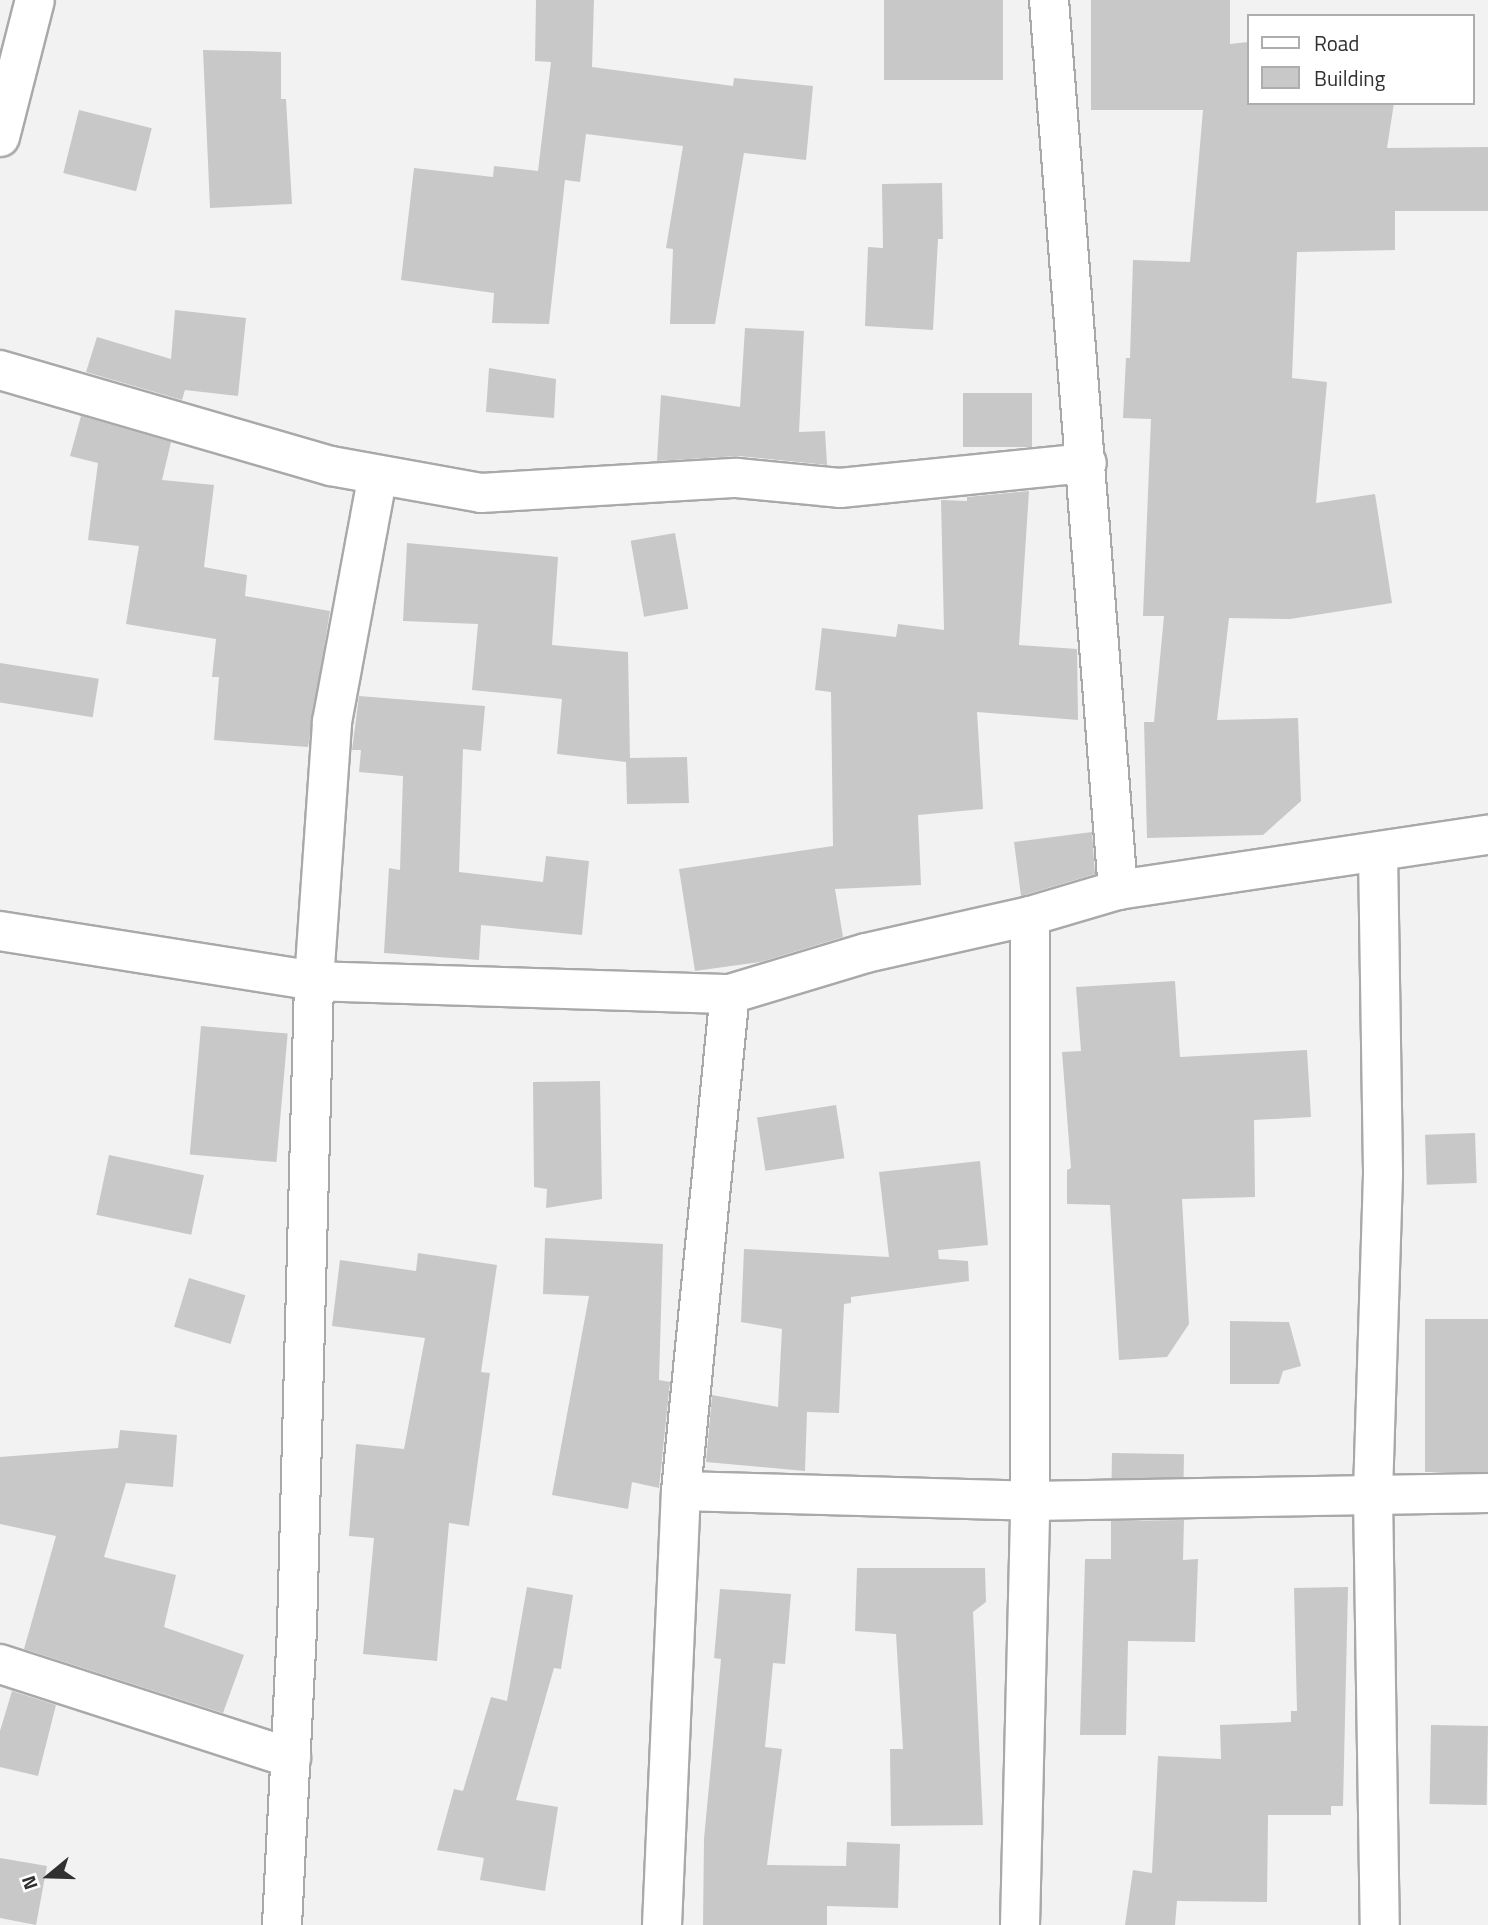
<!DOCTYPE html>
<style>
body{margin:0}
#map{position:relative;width:1488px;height:1925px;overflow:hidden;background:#f2f2f3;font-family:"Titillium Web",sans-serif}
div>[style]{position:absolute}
.building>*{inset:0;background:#c9c8c8;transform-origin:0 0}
.roads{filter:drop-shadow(2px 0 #a9a9aa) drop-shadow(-2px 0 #a9a9aa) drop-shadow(0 2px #a9a9aa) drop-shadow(0 -2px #a9a9aa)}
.minor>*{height:38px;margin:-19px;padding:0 19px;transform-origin:19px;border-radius:19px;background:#fff}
span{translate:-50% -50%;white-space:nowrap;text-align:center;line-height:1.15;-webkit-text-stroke:7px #fff;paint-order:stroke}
.legend{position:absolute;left:1247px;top:14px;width:228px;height:91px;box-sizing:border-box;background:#fff;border:2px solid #adadad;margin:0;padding:9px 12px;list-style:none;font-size:21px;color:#313132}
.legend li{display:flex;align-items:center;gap:14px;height:35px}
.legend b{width:35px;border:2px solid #adadad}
.north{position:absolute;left:14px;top:1841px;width:70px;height:70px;-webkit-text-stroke:5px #fff;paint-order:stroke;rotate:251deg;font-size:19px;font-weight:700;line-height:28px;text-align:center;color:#313132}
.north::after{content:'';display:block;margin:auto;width:24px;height:32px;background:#313132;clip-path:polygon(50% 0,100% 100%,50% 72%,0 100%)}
</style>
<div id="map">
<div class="building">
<i style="clip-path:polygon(536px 0,594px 0,592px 67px,733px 86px,734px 78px,813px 86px,806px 160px,744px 153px,715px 324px,670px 324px,673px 249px,666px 248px,683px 146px,586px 134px,580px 182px,565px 180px,549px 324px,492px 323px,494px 293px,401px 280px,414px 168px,493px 177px,494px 166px,538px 171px,551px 62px,535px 61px)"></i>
<i style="left:884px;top:0;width:119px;height:80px"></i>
<i style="clip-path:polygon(1091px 0,1230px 0,1230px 44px,1248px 42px,1248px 103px,1394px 103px,1387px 148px,1488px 147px,1488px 211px,1395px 211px,1395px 250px,1297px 252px,1292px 378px,1327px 382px,1316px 503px,1375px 494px,1392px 603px,1290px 619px,1229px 618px,1217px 720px,1298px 718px,1301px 801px,1263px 835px,1147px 838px,1144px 722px,1154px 722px,1164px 616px,1143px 616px,1151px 419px,1123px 418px,1126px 358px,1130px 358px,1133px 260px,1190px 262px,1203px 110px,1091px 110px)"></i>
<i style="clip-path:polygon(203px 50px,281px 52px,281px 99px,286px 99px,292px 204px,210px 208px)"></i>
<i style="left:79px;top:110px;width:75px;height:65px;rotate:14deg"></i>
<i style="clip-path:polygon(942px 183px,943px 239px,938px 239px,933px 330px,865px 326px,868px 247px,883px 248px,882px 184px)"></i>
<i style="clip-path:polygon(175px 310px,246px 318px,238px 396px,185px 390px,182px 400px,86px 372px,97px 337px,171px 359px)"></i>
<i style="clip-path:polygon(745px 328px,804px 331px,799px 432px,825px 431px,827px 465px,739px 456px,657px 461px,661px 395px,740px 407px)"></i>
<i style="clip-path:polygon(489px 368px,556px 379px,554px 418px,486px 412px)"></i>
<i style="left:1032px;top:393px;width:54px;height:69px;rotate:90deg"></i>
<i style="clip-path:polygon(81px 416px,171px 442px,162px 480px,214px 485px,204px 567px,247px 575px,245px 596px,330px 611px,308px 747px,214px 740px,219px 677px,212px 677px,216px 639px,126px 624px,139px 546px,88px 540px,98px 463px,70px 456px)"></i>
<i style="clip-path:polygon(1029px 491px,1019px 645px,1077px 649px,1078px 720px,977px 712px,983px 809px,918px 815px,921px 885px,835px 889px,843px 937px,760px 962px,695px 971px,679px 869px,833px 846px,831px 692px,815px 690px,822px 628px,896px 637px,898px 624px,944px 630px,941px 500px,967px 501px,967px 497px)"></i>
<i style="left:675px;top:533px;width:77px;height:45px;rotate:80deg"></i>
<i style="clip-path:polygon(407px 543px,558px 557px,552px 645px,628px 652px,630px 758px,687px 757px,689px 803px,627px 804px,626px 762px,557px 754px,562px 699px,472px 690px,478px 624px,403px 621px)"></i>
<i style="left:0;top:663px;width:100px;height:39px;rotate:9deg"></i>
<i style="clip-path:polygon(359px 696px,485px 706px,481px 751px,463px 749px,459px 872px,543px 882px,546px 856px,589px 861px,582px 935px,481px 925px,479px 960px,384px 953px,389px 868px,400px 870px,403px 776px,359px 772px,361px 750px,352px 750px)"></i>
<i style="clip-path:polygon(1092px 832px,1095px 874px,1021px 896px,1014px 842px)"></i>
<i style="clip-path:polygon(1175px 981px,1180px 1057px,1307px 1050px,1311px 1117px,1254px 1120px,1255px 1197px,1182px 1199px,1189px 1324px,1167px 1357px,1119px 1360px,1110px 1205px,1067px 1204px,1067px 1170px,1071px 1168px,1062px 1052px,1081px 1051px,1076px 987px)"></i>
<i style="left:201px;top:1026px;width:87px;height:129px;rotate:5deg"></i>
<i style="clip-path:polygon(600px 1081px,602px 1199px,546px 1208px,547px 1189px,534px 1187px,533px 1082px)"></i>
<i style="left:836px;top:1105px;width:54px;height:80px;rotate:81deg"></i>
<i style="left:1475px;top:1133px;width:50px;height:50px;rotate:88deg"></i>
<i style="left:109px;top:1155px;width:97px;height:61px;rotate:12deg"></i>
<i style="clip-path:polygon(980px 1161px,988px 1245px,938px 1250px,939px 1259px,968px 1261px,969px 1281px,851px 1297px,851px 1303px,844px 1304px,839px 1413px,807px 1412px,805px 1471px,706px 1462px,712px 1395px,778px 1407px,782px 1329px,741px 1322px,744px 1249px,889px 1257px,879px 1172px)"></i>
<i style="clip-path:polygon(545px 1238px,663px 1244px,659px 1380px,670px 1382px,659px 1488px,632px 1482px,628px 1509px,552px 1495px,589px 1296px,543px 1294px)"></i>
<i style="clip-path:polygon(418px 1253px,497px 1265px,481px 1372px,490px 1373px,469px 1526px,449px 1523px,437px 1661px,363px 1654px,374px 1538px,349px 1536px,356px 1444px,404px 1449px,425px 1338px,332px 1326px,340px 1260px,416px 1271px)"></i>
<i style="left:189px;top:1278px;width:59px;height:51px;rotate:17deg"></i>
<i style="left:1425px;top:1319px;width:63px;height:153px"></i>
<i style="clip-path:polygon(1230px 1321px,1289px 1322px,1301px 1366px,1283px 1371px,1279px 1384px,1230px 1384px)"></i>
<i style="clip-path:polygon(120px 1430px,177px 1435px,173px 1487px,126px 1483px,104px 1557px,176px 1575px,164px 1627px,244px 1655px,223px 1713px,24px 1649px,56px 1536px,0 1524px,0 1457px,118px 1448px)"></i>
<i style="left:1112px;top:1453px;width:72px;height:25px;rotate:1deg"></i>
<i style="clip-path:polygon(1184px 1520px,1183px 1560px,1198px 1559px,1195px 1642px,1128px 1641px,1126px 1735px,1080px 1735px,1085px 1559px,1111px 1559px,1111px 1521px)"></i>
<i style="clip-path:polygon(857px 1568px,985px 1568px,986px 1602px,973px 1612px,983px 1825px,891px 1826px,890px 1749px,903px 1749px,896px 1634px,855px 1631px)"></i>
<i style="clip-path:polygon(527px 1587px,573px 1595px,561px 1669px,554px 1668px,516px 1800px,558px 1807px,545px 1891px,480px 1880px,484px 1858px,437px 1850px,454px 1789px,463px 1791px,491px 1697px,507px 1701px)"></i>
<i style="clip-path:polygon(1348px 1587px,1343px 1806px,1331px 1806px,1331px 1815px,1268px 1815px,1267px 1902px,1177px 1901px,1175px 1925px,1125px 1925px,1133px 1870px,1152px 1873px,1158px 1756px,1221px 1759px,1220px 1725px,1291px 1722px,1291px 1711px,1297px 1711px,1294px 1588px)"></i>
<i style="clip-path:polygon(720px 1589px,791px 1594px,785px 1664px,773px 1663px,765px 1747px,782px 1749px,767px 1865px,846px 1866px,847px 1842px,900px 1844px,898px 1908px,827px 1906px,827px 1925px,703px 1925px,704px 1839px,721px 1659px,714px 1658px)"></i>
<i style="clip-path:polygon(12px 1691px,56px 1705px,38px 1776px,0 1767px,0 1731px)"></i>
<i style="left:1431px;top:1725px;width:57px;height:79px;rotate:1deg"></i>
<i style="clip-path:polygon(0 1858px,47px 1866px,36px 1925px,0 1918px)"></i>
</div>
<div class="roads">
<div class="minor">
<i style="left:1049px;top:0;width:893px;rotate:85.57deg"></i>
<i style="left:0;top:137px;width:141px;rotate:-75.7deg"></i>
<i style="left:0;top:370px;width:345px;rotate:16.2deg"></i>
<i style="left:331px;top:466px;width:152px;rotate:10.2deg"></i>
<i style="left:481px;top:493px;width:256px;rotate:-3.4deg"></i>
<i style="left:737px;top:478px;width:103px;rotate:5.5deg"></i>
<i style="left:840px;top:488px;width:248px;rotate:-5.8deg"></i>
<i style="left:1378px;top:852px;width:323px;rotate:89.1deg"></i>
<i style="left:1383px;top:1175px;width:320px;rotate:91.8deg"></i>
<i style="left:1373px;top:1495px;width:430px;rotate:89.1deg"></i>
<i style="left:0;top:931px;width:318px;rotate:9deg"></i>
<i style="left:314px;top:981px;width:416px;rotate:1.8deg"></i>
<i style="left:730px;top:994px;width:142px;rotate:-16.8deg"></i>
<i style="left:866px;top:953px;width:168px;rotate:-12.7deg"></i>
<i style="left:1030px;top:916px;width:92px;rotate:-16.5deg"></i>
<i style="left:1118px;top:890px;width:374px;rotate:-8.5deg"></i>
<i style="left:681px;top:1491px;width:349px;rotate:1.6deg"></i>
<i style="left:1030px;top:1501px;width:458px;rotate:-1deg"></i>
<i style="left:0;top:1664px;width:306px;rotate:17.9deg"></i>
<i style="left:282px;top:1925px;width:297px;rotate:-87.1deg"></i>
<i style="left:297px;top:1628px;width:647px;rotate:-88.49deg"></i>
<i style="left:314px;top:981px;width:260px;rotate:-86deg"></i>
<i style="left:332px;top:722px;width:251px;rotate:-79.5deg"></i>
<i style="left:662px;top:1925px;width:434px;rotate:-87.5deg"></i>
<i style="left:681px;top:1491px;width:499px;rotate:-84.4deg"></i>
<i style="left:1020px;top:1925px;width:424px;rotate:-88.6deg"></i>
<i style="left:1030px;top:1501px;width:585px;rotate:-90deg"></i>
</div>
</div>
<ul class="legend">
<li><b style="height:9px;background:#fff"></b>Road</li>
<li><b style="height:19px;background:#c9c8c8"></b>Building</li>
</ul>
<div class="north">N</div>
</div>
